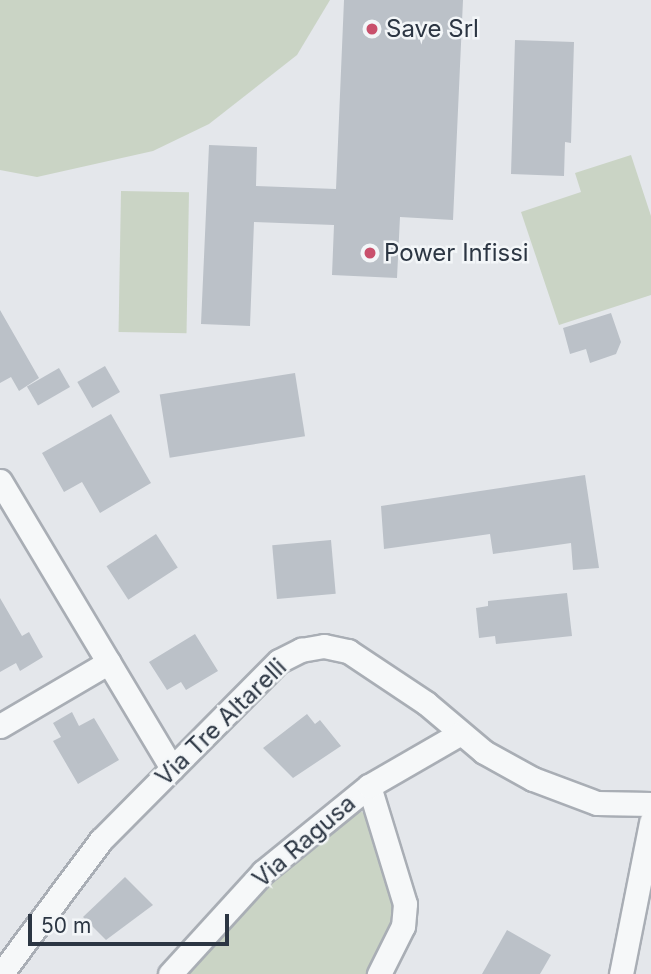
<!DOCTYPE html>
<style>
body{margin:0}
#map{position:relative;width:651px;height:974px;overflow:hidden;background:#e4e7eb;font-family:Inter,sans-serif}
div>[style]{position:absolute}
.green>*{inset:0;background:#cad4c5;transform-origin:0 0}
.building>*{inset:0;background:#bbc1c8;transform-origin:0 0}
.roads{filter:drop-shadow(2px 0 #a9aeb5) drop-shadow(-2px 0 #a9aeb5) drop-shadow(0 2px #a9aeb5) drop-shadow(0 -2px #a9aeb5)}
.street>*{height:23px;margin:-11.5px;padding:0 11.5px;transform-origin:11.5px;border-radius:11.5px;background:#f6f8f9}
.dots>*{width:19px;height:19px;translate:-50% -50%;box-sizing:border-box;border:4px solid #f3f6f8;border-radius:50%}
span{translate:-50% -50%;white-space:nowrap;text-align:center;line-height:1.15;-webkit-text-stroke:5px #f3f6f8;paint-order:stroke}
.poi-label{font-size:24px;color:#2c3643}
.left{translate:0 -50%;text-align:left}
.street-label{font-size:24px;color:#2c3643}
.scale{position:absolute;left:28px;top:914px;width:201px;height:32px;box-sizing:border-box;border:4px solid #2c3643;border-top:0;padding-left:9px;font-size:21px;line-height:24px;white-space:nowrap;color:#2c3643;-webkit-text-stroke:5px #f3f6f8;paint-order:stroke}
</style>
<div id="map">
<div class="green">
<i style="clip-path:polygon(0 0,330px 0,297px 55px,209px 124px,153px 151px,37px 177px,0 170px)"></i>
<i style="clip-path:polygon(631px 155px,651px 216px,651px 295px,559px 325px,521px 212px,581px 192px,575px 173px)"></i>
<i style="left:121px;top:191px;width:68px;height:141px;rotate:1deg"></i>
<i style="clip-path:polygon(359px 810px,368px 816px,398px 909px,371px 974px,186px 974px,257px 896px)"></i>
</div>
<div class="building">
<i style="clip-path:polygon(344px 0,463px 0,453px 220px,400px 217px,397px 278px,332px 275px,334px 225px,254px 222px,250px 326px,201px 324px,209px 145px,257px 147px,256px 186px,336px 189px)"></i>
<i style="clip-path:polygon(515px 40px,574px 42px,571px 143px,565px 142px,564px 176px,511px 174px)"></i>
<i style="clip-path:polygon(0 310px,39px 378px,19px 391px,11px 377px,0 383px)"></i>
<i style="clip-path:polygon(611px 313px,621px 342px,616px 354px,590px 363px,586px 349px,570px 354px,563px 328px)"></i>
<i style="left:105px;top:366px;width:30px;height:32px;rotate:60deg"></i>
<i style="left:59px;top:368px;width:22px;height:37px;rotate:60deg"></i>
<i style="left:295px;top:373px;width:64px;height:137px;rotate:81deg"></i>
<i style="clip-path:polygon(111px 414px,151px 483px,100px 513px,82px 482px,64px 492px,42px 453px)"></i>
<i style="clip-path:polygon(585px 475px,599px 568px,573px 570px,571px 543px,493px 554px,490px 534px,384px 549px,381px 506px)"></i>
<i style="left:156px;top:534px;width:40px;height:59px;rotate:57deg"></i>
<i style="left:331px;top:540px;width:54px;height:59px;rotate:85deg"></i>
<i style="clip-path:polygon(567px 593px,572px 636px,496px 644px,495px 636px,479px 638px,476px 608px,488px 606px,488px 601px)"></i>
<i style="clip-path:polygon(0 598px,22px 636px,29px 632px,43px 657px,20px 671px,16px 663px,0 672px)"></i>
<i style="clip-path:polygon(195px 634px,218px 671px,186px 690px,181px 682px,167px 690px,149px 662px)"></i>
<i style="clip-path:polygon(72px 712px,79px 726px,94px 718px,119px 760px,78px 784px,53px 741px,61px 737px,53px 723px)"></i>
<i style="clip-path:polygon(307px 714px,315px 724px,320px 720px,341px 746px,293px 778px,263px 748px)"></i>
<i style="clip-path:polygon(125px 877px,153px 905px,106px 940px,83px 917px)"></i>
<i style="clip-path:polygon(507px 930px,551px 955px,540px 974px,482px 974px)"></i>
</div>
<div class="roads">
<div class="street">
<i style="left:0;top:481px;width:335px;rotate:59.1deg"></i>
<i style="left:0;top:726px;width:126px;rotate:-30.4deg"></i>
<i style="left:369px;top:786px;width:123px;rotate:73deg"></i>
<i style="left:405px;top:904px;width:22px;rotate:95deg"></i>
<i style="left:403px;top:926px;width:54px;rotate:116.6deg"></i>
<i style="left:1px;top:974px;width:167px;rotate:-53.3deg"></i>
<i style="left:101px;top:840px;width:252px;rotate:-45.2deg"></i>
<i style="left:279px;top:661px;width:25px;rotate:-27deg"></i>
<i style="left:301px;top:650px;width:23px;rotate:-10deg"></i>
<i style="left:324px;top:646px;width:25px;rotate:12deg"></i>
<i style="left:348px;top:651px;width:94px;rotate:33.7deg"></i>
<i style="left:426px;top:703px;width:76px;rotate:40.2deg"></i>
<i style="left:484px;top:752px;width:56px;rotate:28.9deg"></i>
<i style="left:533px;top:779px;width:68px;rotate:20.6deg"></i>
<i style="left:597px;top:803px;width:54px;rotate:1.1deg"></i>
<i style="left:170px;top:974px;width:138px;rotate:-47.6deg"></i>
<i style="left:263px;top:872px;width:136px;rotate:-39.1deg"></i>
<i style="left:369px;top:786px;width:104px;rotate:-30deg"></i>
<i style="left:621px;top:974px;width:155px;rotate:-78.8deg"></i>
</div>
</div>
<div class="dots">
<i style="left:372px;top:29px;background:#c9506c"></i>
<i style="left:370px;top:253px;background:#c9506c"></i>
</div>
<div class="poi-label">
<span class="left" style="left:386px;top:29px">Save Srl</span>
<span class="left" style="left:384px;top:253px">Power Infissi</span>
</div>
<div class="street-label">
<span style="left:221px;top:722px;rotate:-44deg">Via Tre Altarelli</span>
<span style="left:304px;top:841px;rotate:-41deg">Via Ragusa</span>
</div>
<div class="scale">50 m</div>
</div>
